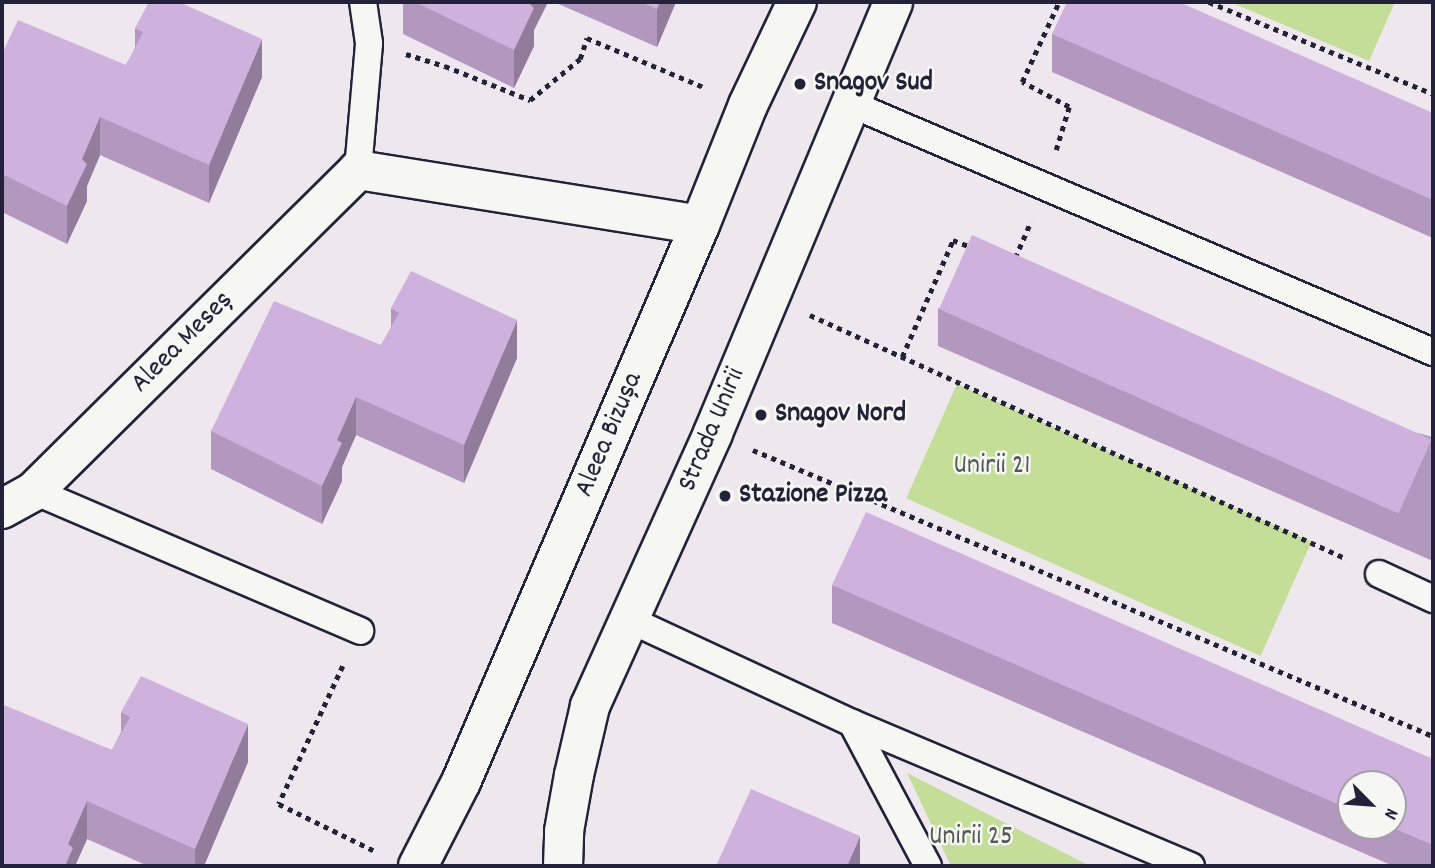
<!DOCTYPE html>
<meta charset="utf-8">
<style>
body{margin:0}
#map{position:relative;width:1435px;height:868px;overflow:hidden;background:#eee8ee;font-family:Dekko,sans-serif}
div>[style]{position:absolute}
.green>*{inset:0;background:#c3de96;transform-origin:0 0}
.path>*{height:4.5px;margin-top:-2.25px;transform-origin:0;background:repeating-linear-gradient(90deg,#22223b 0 5px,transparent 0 10px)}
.roads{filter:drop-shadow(2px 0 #22223b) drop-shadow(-2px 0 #22223b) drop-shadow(0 2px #22223b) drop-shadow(0 -2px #22223b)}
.lane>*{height:26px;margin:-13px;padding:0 13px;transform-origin:13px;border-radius:13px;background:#f6f6f2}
.street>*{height:38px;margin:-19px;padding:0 19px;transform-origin:19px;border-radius:19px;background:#f6f6f2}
.secondary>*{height:38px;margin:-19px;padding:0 19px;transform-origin:19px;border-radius:19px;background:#f6f6f2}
.wall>*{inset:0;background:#b298bf}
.shaded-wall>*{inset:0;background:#917c9b}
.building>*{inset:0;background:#cfb1de;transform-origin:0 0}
.dots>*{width:19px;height:19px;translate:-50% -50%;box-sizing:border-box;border:4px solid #f6f6f2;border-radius:50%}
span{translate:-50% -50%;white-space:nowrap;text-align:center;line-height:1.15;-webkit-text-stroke:5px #f6f6f2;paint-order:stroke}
.poi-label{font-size:28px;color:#22223b;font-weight:700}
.left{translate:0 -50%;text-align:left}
.street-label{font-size:28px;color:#22223b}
.park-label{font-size:28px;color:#525a56}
.frame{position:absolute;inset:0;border:4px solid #22223b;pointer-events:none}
.north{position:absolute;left:1337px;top:770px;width:70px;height:70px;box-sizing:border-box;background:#f6f6f2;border:2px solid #a1a1a9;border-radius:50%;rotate:115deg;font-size:19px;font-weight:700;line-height:28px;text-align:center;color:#22223b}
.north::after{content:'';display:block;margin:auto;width:24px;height:32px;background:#22223b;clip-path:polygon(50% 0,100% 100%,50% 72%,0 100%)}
</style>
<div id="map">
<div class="green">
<i style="clip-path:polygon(1230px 2px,1395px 2px,1369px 61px)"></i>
<i style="left:957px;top:384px;width:388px;height:125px;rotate:24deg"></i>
<i style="clip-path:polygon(907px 773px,1090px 866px,951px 866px)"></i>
</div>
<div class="path">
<i style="left:1209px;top:2px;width:242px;rotate:22.3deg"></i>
<i style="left:406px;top:54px;width:41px;rotate:17.1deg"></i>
<i style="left:445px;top:66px;width:92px;rotate:21.8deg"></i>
<i style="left:530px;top:100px;width:65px;rotate:-39.4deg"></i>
<i style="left:580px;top:59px;width:22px;rotate:-72deg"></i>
<i style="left:587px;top:38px;width:129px;rotate:22.8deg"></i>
<i style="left:1056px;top:150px;width:45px;rotate:-73.2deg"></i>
<i style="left:1069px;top:107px;width:53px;rotate:-152deg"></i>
<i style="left:1022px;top:82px;width:88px;rotate:-65.2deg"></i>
<i style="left:1015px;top:258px;width:40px;rotate:-66.6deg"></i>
<i style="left:810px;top:315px;width:590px;rotate:24.44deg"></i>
<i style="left:902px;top:357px;width:128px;rotate:-66.4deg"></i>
<i style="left:953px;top:240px;width:19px;rotate:21deg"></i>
<i style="left:753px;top:450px;width:738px;rotate:22.81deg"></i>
<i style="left:343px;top:666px;width:152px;rotate:114.9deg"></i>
<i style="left:279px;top:804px;width:109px;rotate:26.1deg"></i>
</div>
<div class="roads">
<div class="lane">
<i style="left:851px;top:104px;width:633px;rotate:23.08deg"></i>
<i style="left:358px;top:170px;width:127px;rotate:-85deg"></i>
<i style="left:369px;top:43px;width:41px;rotate:-98.3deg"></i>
<i style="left:34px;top:491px;width:355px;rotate:23.2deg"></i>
<i style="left:1379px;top:574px;width:60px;rotate:24.8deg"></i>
<i style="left:628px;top:619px;width:247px;rotate:24.9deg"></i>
<i style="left:852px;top:723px;width:368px;rotate:22.9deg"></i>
<i style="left:852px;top:723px;width:162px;rotate:62deg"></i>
</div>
<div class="street">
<i style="left:2px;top:509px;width:37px;rotate:-29deg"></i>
<i style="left:34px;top:491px;width:456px;rotate:-44.7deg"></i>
<i style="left:358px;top:170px;width:346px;rotate:9.1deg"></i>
<i style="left:418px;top:866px;width:94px;rotate:-62.9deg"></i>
<i style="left:461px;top:782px;width:606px;rotate:-66.78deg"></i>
<i style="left:700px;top:225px;width:129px;rotate:-68.2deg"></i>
<i style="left:748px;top:105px;width:114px;rotate:-64.6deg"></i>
</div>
<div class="secondary">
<i style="left:563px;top:866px;width:35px;rotate:-88deg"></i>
<i style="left:564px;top:831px;width:57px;rotate:-79.9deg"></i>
<i style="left:574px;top:775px;width:71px;rotate:-76.9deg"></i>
<i style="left:590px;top:706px;width:299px;rotate:-65.7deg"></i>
<i style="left:713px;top:433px;width:467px;rotate:-67.3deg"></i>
</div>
</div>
<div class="wall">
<i style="clip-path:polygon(403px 2px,548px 2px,534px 30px,534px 46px,514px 88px,403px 34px)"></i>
<i style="clip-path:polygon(554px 2px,676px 2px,657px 47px)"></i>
<i style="clip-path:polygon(135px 28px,262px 77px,209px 203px,100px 155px,87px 186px,87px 201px,67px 244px,2px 212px,2px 54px,126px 65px,135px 48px)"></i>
<i style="clip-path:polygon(1052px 34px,1433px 113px,1433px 238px,1052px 72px)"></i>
<i style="clip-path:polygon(391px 308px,517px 358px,464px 483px,356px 435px,342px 467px,342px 481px,322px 524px,211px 469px,211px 431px,381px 345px,391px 328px)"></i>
<i style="clip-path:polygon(938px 308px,1433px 437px,1433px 561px,938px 346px)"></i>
<i style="clip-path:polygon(evenodd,832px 585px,1433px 759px,1433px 866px,1393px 866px,832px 623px,832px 585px,1351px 784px,1393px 826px,1351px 826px,1351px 784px)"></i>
<i style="clip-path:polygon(2px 710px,112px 750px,121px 732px,121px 712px,248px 762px,204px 866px,148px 866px,87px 839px,75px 866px,2px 866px)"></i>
</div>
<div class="shaded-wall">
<i style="clip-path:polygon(530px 2px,548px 2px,534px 30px,534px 46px,514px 88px,514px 50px)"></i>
<i style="clip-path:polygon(660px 2px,676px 2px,657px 47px,657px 9px)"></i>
<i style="clip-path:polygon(262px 39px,262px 77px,209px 203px,209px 165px)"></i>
<i style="clip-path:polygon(100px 117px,100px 155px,87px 186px,87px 201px,67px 244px,67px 206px,82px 159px)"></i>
<i style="clip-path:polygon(517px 320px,517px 358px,464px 483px,464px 445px)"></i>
<i style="clip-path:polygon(356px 397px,356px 435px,342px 467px,342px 481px,322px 524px,322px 486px,337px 440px)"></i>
<i style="clip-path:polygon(248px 724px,248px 762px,204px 866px,195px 866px,195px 849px)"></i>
<i style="clip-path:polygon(87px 801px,87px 839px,75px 866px,65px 866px,68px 844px)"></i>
<i style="clip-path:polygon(860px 836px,860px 866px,847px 866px)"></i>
</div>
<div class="building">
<i style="clip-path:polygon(149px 2px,179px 2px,262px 39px,209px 165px,100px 117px,82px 159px,87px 164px,67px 206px,2px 174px,2px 54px,18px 20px,126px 65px,143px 32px,135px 28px)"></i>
<i style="clip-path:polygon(415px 2px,530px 2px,529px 3px,534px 8px,514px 50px)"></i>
<i style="clip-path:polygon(640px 2px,660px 2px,657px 9px)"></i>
<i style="clip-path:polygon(1067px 2px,1179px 2px,1433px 113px,1433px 200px,1052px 34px)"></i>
<i style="left:972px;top:235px;width:503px;height:81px;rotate:24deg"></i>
<i style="clip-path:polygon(411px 271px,517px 320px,464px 445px,356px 397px,337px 440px,342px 443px,322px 486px,211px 431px,274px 301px,381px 345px,399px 313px,391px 308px)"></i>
<i style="clip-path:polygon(866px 512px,1433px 759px,1433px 845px,1388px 826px,1393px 826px,1393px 784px,1351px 784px,1351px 810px,832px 585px)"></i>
<i style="clip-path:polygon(141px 676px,248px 724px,195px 849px,87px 801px,68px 844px,73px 848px,65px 866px,4px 866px,2px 865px,2px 710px,4px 705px,112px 750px,130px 717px,121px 712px)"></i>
<i style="clip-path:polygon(751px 789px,860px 836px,847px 866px,716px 866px)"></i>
</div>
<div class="dots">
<i style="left:800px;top:84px;background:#22223b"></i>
<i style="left:761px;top:415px;background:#22223b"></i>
<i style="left:725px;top:496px;background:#22223b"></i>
</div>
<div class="poi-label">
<span class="left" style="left:814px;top:84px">Snagov Sud</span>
<span class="left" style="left:775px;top:415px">Snagov Nord</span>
<span class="left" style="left:739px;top:496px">Stazione Pizza</span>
</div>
<div class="street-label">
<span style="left:183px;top:343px;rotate:-45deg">Aleea Meseș</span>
<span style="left:713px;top:430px;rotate:-67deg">Strada Unirii</span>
<span style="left:610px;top:435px;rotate:-67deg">Aleea Bizușa</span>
</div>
<div class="park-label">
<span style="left:992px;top:467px">Unirii 21</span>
<span style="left:971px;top:838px">Unirii 25</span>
</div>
<div class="frame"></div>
<div class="north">N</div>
</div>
